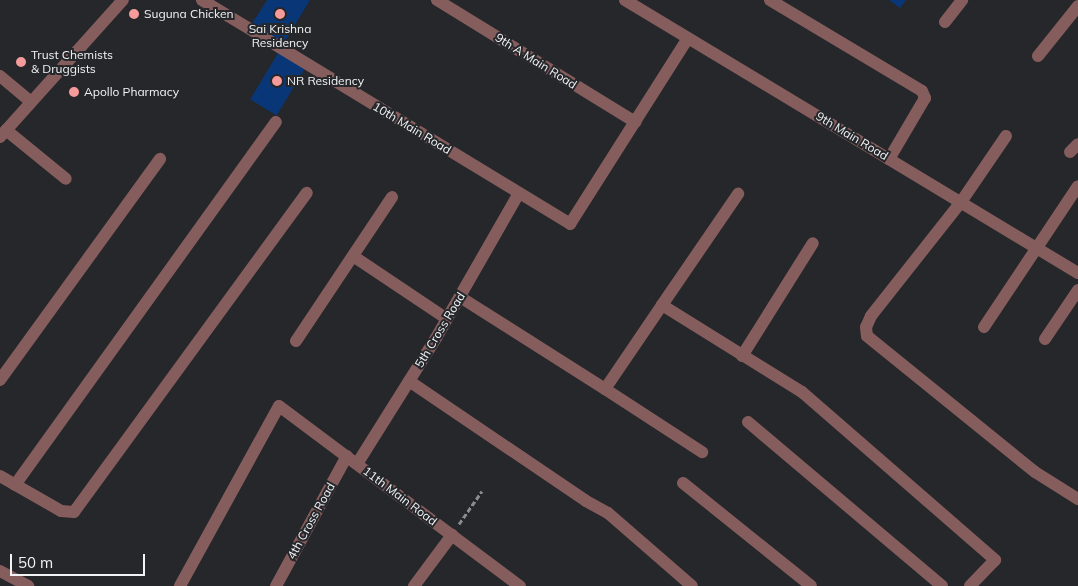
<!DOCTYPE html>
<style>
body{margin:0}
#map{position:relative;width:1078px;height:586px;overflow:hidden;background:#25272a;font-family:Mulish,sans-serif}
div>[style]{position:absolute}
.building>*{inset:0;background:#083676;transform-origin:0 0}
.path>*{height:3px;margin-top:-1.5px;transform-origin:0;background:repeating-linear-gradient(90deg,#8a8c8e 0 5px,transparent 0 7.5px)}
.minor>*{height:12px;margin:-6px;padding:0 6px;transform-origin:6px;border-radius:6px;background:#865d5d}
.dots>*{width:14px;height:14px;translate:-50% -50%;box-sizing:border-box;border:2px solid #25272a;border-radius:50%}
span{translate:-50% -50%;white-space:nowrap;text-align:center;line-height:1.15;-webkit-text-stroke:4px #25272a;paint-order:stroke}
.poi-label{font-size:12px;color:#f1f3f5}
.left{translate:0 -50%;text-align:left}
.street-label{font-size:12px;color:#f1f3f5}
.scale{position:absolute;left:10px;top:554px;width:135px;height:22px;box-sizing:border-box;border:2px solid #f1f3f5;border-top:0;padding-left:6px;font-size:15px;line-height:18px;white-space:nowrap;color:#f1f3f5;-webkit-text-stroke:4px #25272a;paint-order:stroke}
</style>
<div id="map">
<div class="building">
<i style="clip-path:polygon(267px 0,310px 0,281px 48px,249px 28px)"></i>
<i style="clip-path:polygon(889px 0,906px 0,900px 8px)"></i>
<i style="left:281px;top:48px;width:31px;height:60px;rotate:31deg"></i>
</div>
<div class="path">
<i style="left:459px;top:524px;width:40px;rotate:-55.1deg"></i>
</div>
<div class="minor">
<i style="left:202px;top:0;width:431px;rotate:31.3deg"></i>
<i style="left:570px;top:224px;width:220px;rotate:-57.6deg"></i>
<i style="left:437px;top:0;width:233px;rotate:31.6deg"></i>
<i style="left:625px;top:0;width:529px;rotate:31.08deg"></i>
<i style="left:770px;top:0;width:177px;rotate:30.9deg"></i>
<i style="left:922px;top:91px;width:8px;rotate:67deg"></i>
<i style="left:925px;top:98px;width:71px;rotate:120.5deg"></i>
<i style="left:945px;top:22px;width:28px;rotate:-52deg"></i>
<i style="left:1038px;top:56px;width:64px;rotate:-51.3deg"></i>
<i style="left:0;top:76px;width:40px;rotate:40deg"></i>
<i style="left:6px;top:130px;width:77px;rotate:39.2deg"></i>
<i style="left:1006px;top:136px;width:80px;rotate:124.3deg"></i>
<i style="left:961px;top:202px;width:145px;rotate:128.3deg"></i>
<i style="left:871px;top:316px;width:12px;rotate:114deg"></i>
<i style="left:866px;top:327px;width:9px;rotate:84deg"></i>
<i style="left:867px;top:336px;width:216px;rotate:39deg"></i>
<i style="left:1035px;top:472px;width:51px;rotate:32.1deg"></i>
<i style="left:0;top:137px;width:184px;rotate:-48.1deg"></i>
<i style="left:1070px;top:152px;width:11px;rotate:-45deg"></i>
<i style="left:353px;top:256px;width:113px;rotate:33.8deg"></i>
<i style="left:460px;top:297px;width:172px;rotate:32.4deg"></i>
<i style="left:605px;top:389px;width:102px;rotate:-55.8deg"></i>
<i style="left:662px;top:305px;width:165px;rotate:31.9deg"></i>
<i style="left:802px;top:392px;width:256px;rotate:41deg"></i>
<i style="left:995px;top:560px;width:36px;rotate:134deg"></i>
<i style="left:662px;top:305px;width:135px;rotate:-55.6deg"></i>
<i style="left:984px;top:327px;width:169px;rotate:-56.3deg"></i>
<i style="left:1045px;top:339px;width:59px;rotate:-56deg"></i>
<i style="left:296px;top:341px;width:173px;rotate:-56.3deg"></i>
<i style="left:742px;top:356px;width:133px;rotate:-57.9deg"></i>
<i style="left:0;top:380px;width:273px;rotate:-54.1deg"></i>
<i style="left:409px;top:381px;width:214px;rotate:34.1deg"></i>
<i style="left:586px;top:501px;width:25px;rotate:29deg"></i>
<i style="left:608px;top:513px;width:111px;rotate:41deg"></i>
<i style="left:605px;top:389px;width:116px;rotate:33deg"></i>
<i style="left:748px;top:422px;width:254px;rotate:40.2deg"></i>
<i style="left:357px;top:464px;width:149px;rotate:-57.9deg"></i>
<i style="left:436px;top:338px;width:167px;rotate:-60.2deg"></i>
<i style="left:0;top:476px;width:70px;rotate:29.8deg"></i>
<i style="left:61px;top:511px;width:13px;rotate:4deg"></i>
<i style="left:74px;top:512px;width:395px;rotate:-53.9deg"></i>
<i style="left:683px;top:483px;width:164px;rotate:38.8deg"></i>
<i style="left:15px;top:485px;width:447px;rotate:-54.3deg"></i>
<i style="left:0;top:571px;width:32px;rotate:28deg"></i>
<i style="left:180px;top:586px;width:205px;rotate:-61.2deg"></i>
<i style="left:279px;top:406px;width:301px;rotate:36.8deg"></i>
<i style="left:276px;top:586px;width:148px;rotate:-61.4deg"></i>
<i style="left:414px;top:586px;width:64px;rotate:-53.3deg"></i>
</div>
<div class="dots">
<i style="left:134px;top:14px;background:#f59b9c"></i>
<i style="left:280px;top:14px;background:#f59b9c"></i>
<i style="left:21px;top:62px;background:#f59b9c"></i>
<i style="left:277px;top:81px;background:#f59b9c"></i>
<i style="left:74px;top:92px;background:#f59b9c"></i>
</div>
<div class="poi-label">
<span class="left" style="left:144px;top:14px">Suguna Chicken</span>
<span style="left:280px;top:36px">Sai Krishna<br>Residency</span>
<span class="left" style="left:31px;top:62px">Trust Chemists<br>&amp; Druggists</span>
<span class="left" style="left:287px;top:81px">NR Residency</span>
<span class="left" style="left:84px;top:92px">Apollo Pharmacy</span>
</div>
<div class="street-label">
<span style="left:536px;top:61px;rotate:32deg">9th A Main Road</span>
<span style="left:412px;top:128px;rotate:31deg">10th Main Road</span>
<span style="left:852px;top:136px;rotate:31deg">9th Main Road</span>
<span style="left:440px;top:330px;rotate:-59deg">5th Cross Road</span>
<span style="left:400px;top:496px;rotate:37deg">11th Main Road</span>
<span style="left:311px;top:521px;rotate:-61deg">4th Cross Road</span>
</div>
<div class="scale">50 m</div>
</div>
